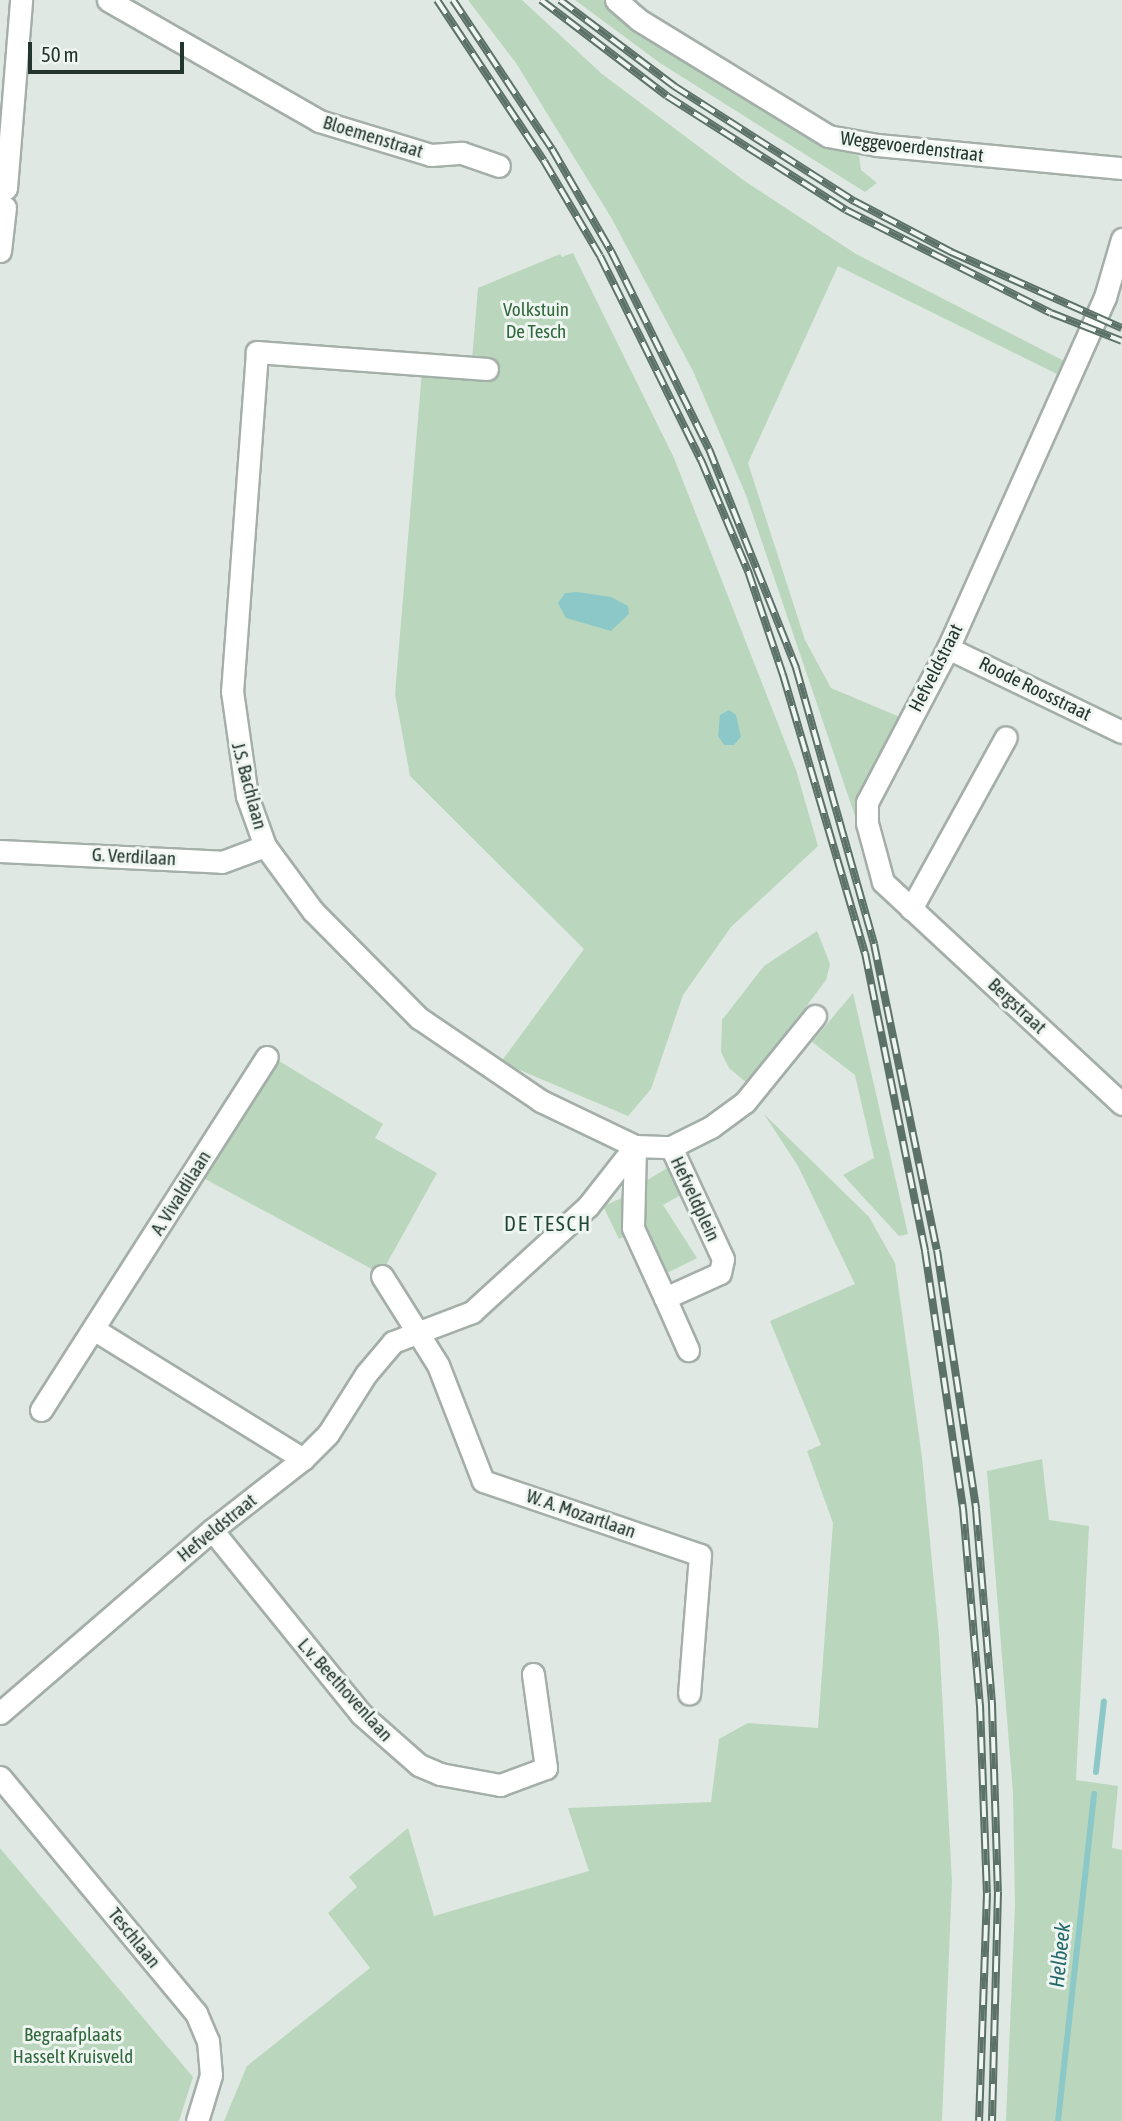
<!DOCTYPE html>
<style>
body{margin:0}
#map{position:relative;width:1122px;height:2121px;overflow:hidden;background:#dfe8e2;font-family:"Asap Condensed",sans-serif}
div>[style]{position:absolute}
.green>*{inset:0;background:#bad7bd}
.water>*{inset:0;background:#8cc8c7}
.stream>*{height:6px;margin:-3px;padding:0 3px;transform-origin:3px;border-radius:3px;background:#8cc8c7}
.roads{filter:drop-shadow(2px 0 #a3afa8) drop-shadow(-2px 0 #a3afa8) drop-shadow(0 2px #a3afa8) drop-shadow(0 -2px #a3afa8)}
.street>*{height:21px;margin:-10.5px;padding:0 10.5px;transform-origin:10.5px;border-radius:10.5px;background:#fff}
.rail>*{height:8px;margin-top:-4px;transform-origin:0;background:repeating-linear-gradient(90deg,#eff5f1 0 16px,#5c7268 0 32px);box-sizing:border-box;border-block:2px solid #5c7268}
span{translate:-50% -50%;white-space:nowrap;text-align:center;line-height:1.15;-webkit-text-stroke:6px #eff5f1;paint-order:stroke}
.street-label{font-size:19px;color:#22362d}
.park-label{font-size:19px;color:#31683d}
.neighbourhood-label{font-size:21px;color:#214636;letter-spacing:2px}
.water-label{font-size:21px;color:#246a6a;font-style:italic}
.scale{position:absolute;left:28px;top:42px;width:156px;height:32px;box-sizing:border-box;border:4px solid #22362d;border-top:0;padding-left:9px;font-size:21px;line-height:24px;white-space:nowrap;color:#22362d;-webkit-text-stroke:5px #eff5f1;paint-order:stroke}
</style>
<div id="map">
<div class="green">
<i style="clip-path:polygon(468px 0,522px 0,602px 74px,746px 182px,856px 254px,1068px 363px,1061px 376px,838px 266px,748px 463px,805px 640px,831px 688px,900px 717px,855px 816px,746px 495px,693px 371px,612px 219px,516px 63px)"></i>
<i style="clip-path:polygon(575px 0,604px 0,637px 28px,823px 144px,859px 156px,861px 170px,877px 183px,865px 192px,660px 63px)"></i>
<i style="clip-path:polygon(573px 253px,674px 458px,796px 770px,818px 846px,731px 927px,683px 995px,651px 1089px,628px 1116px,501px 1062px,584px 949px,410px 776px,395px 694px,422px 371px,472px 360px,478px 288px,560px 254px,562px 257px)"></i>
<i style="clip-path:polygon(817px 931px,830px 964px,826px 980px,748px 1084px,729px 1068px,721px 1052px,722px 1020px,764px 966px)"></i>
<i style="clip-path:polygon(853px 993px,908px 1234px,899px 1236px,843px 1175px,874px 1158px,855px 1075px,812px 1042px)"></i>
<i style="clip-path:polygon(274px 1058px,383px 1124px,375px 1138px,437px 1173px,381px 1274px,198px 1175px)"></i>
<i style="clip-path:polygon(764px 1114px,869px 1217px,895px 1263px,922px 1457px,939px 1636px,952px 1882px,942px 2121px,224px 2121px,247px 2066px,370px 1968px,328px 1913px,357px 1887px,349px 1877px,408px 1828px,434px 1916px,589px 1871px,568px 1808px,711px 1802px,719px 1739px,748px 1723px,818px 1728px,833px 1523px,807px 1451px,821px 1445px,770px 1321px,855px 1284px,798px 1166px)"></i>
<i style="clip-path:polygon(672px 1165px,686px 1192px,663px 1205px,697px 1258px,665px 1274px,642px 1223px,641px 1184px)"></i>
<i style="clip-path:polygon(622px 1198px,627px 1235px,619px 1239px,603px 1206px)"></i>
<i style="clip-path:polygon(1042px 1459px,1049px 1520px,1089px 1526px,1076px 1780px,1118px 1786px,1112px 1848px,1122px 1850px,1122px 2121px,1006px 2121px,1015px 1906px,1013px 1793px,987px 1471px)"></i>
<i style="clip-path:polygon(0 1848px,193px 2077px,179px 2121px,0 2121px)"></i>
</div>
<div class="water">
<i style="clip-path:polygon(577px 592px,611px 597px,628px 606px,629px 614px,611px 631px,566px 618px,558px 603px,565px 593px)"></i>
<i style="clip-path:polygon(729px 710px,736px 715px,741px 737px,734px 745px,724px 745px,718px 736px,720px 715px)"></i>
</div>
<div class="stream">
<i style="left:1096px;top:1772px;width:71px;rotate:-83.6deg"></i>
<i style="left:1058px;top:2121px;width:329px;rotate:-83.7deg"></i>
</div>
<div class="roads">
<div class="street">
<i style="left:108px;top:0;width:243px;rotate:29.8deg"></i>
<i style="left:319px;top:121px;width:117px;rotate:16.9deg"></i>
<i style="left:431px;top:155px;width:31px;rotate:-4deg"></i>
<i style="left:462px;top:153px;width:39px;rotate:19deg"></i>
<i style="left:616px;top:0;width:30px;rotate:41deg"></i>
<i style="left:639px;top:20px;width:222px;rotate:31.5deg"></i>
<i style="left:828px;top:136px;width:50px;rotate:10.4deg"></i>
<i style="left:877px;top:145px;width:246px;rotate:5.4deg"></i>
<i style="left:0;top:190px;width:6px;rotate:-18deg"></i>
<i style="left:6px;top:188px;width:189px;rotate:-85.4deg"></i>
<i style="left:1122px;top:239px;width:60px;rotate:106.3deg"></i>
<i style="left:1105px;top:297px;width:385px;rotate:114.1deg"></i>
<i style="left:948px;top:648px;width:174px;rotate:117.7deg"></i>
<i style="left:867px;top:802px;width:21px;rotate:90deg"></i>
<i style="left:867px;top:823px;width:61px;rotate:74.8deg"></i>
<i style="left:883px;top:882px;width:326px;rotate:42.9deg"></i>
<i style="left:0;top:251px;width:44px;rotate:-83.5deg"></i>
<i style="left:487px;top:369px;width:231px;rotate:-175.8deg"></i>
<i style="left:257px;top:352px;width:340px;rotate:94.2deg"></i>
<i style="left:232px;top:691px;width:106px;rotate:81.9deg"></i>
<i style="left:247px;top:796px;width:53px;rotate:70.2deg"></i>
<i style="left:265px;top:846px;width:81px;rotate:53.6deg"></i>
<i style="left:313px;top:911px;width:151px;rotate:45.3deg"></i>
<i style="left:419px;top:1018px;width:148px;rotate:34.2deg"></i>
<i style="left:541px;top:1101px;width:104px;rotate:25.6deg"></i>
<i style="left:635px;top:1146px;width:36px;rotate:2deg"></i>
<i style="left:671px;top:1147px;width:45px;rotate:-26.6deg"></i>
<i style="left:711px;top:1127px;width:42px;rotate:-36.3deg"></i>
<i style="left:745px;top:1102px;width:111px;rotate:-50.9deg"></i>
<i style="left:948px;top:648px;width:193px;rotate:25.8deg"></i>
<i style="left:0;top:851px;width:222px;rotate:2.8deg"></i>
<i style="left:222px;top:862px;width:46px;rotate:-20.4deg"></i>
<i style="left:911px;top:909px;width:196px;rotate:-61.1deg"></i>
<i style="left:635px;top:1146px;width:82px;rotate:91.4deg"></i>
<i style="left:633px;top:1228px;width:77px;rotate:65.4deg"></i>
<i style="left:665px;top:1298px;width:60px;rotate:-24.4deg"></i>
<i style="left:720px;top:1273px;width:14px;rotate:-78deg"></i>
<i style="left:723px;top:1259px;width:123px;rotate:-114.9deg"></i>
<i style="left:382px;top:1276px;width:105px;rotate:57.8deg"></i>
<i style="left:438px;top:1365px;width:124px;rotate:68.8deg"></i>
<i style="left:483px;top:1481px;width:229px;rotate:18.8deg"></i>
<i style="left:700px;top:1555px;width:139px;rotate:94.5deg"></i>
<i style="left:665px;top:1298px;width:57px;rotate:66.1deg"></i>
<i style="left:95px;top:1330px;width:245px;rotate:31.8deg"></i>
<i style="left:41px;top:1410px;width:419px;rotate:-57.4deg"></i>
<i style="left:212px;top:1530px;width:237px;rotate:51deg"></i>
<i style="left:361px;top:1714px;width:77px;rotate:41.3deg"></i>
<i style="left:419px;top:1765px;width:23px;rotate:23deg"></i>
<i style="left:440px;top:1774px;width:61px;rotate:10.4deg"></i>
<i style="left:500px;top:1785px;width:49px;rotate:-20.3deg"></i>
<i style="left:546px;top:1768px;width:95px;rotate:-97.9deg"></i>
<i style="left:0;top:1713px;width:280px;rotate:-40.8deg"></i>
<i style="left:212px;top:1530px;width:115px;rotate:-38deg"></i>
<i style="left:303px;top:1459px;width:35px;rotate:-45deg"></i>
<i style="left:328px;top:1434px;width:71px;rotate:-57.7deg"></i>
<i style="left:366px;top:1374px;width:42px;rotate:-49.8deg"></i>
<i style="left:393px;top:1342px;width:85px;rotate:-20.8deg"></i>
<i style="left:472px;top:1312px;width:157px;rotate:-42.4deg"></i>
<i style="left:588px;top:1206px;width:76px;rotate:-51.9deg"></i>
<i style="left:0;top:1777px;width:307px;rotate:50.3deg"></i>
<i style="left:196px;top:2013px;width:30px;rotate:67deg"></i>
<i style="left:208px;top:2041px;width:34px;rotate:85deg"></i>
<i style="left:211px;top:2075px;width:48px;rotate:106.9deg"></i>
</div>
</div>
<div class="rail">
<i style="left:437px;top:0;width:193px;rotate:56.4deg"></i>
<i style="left:544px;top:161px;width:110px;rotate:59.5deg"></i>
<i style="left:600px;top:256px;width:228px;rotate:63.7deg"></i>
<i style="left:701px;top:460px;width:121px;rotate:67.1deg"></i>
<i style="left:748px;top:571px;width:110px;rotate:71.4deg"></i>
<i style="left:783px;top:675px;width:290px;rotate:73.6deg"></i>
<i style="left:865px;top:953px;width:304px;rotate:78.6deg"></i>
<i style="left:925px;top:1251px;width:260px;rotate:81.6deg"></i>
<i style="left:963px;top:1508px;width:198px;rotate:85.1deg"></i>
<i style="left:980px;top:1705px;width:188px;rotate:87.9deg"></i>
<i style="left:987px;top:1893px;width:228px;rotate:92deg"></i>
<i style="left:453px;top:0;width:179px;rotate:56.4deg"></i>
<i style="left:552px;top:149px;width:118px;rotate:60deg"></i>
<i style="left:611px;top:251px;width:221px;rotate:63.7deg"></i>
<i style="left:709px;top:449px;width:236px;rotate:68.3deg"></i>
<i style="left:796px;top:668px;width:287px;rotate:74.2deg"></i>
<i style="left:874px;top:944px;width:312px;rotate:78.4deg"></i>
<i style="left:937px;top:1250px;width:262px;rotate:81.4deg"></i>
<i style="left:976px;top:1509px;width:197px;rotate:85.3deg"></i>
<i style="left:992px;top:1705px;width:187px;rotate:88.2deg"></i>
<i style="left:998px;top:1892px;width:229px;rotate:91.5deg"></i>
<i style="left:541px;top:0;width:158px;rotate:37.3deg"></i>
<i style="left:667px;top:96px;width:212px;rotate:32.5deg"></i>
<i style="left:846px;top:210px;width:229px;rotate:26.7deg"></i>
<i style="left:1051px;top:313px;width:76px;rotate:21.5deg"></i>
<i style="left:560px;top:0;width:143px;rotate:37deg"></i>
<i style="left:674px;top:86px;width:214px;rotate:32.6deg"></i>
<i style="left:854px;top:201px;width:110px;rotate:27.7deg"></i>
<i style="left:951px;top:252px;width:187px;rotate:24deg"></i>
</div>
<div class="street-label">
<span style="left:373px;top:137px;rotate:17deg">Bloemenstraat</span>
<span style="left:912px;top:147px;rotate:7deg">Weggevoerdenstraat</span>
<span style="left:936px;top:668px;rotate:-63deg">Hefveldstraat</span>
<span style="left:1035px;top:689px;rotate:26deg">Roode Roosstraat</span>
<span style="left:249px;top:786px;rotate:75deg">J.S. Bachlaan</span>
<span style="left:134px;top:857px;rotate:3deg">G. Verdilaan</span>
<span style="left:1017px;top:1006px;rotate:43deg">Bergstraat</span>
<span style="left:181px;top:1193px;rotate:-58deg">A. Vivaldilaan</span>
<span style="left:695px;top:1199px;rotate:65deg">Hefveldplein</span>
<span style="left:581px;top:1514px;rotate:19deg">W. A. Mozartlaan</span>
<span style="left:217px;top:1528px;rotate:-39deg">Hefveldstraat</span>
<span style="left:345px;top:1690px;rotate:48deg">L.v. Beethovenlaan</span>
<span style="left:134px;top:1938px;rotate:51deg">Teschlaan</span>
</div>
<div class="park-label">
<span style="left:536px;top:321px">Volkstuin<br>De Tesch</span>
<span style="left:73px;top:2046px">Begraafplaats<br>Hasselt Kruisveld</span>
</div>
<div class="neighbourhood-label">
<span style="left:548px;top:1223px">DE TESCH</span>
</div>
<div class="water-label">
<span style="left:1059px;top:1955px;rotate:-84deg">Helbeek</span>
</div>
<div class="scale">50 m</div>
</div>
